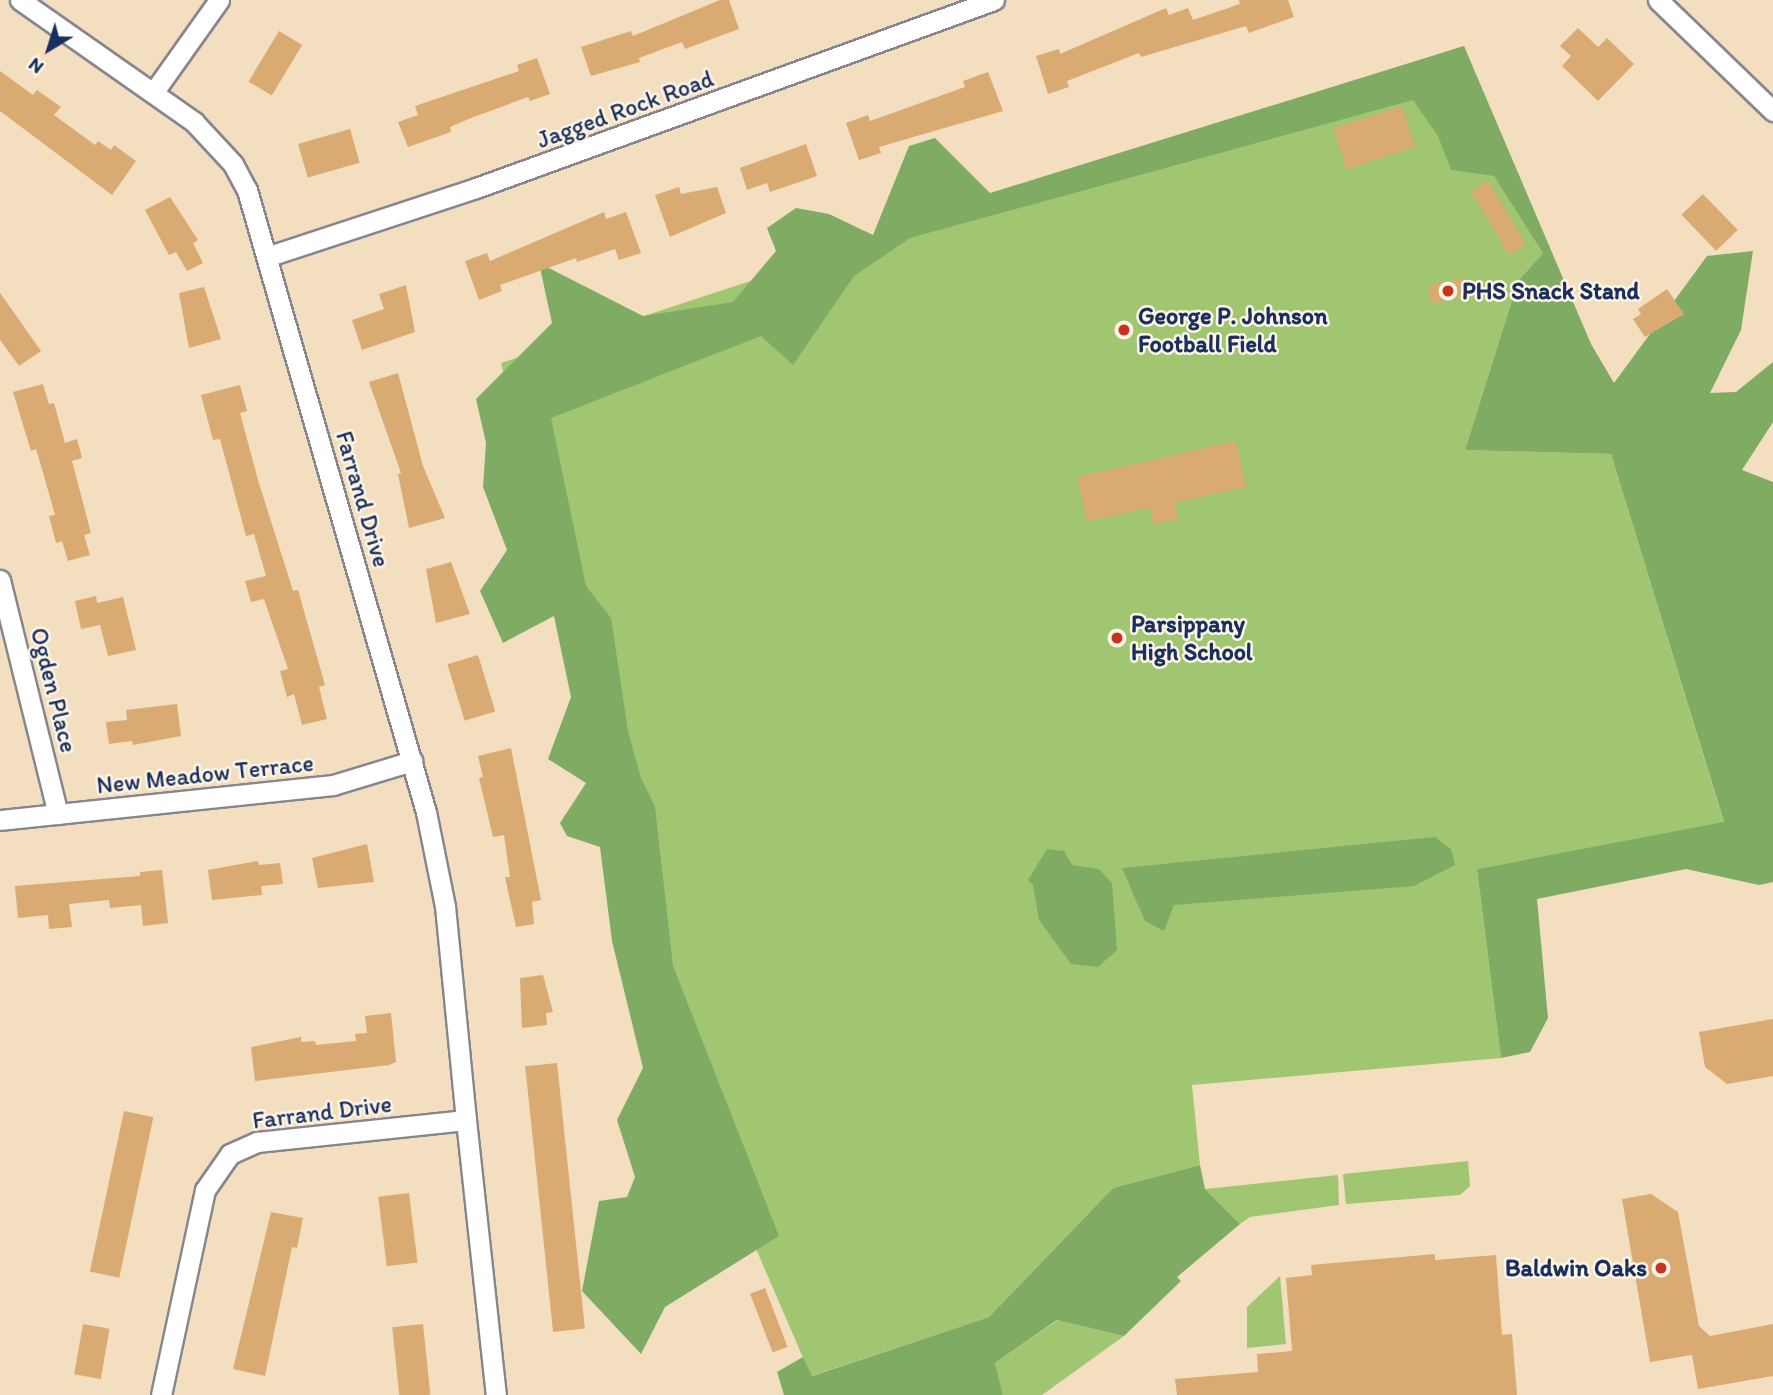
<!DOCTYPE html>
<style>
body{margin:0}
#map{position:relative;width:1773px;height:1395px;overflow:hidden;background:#f3dec0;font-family:Itim,sans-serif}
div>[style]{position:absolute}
.green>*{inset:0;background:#a1c671}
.forest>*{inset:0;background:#80ab63}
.building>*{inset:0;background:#daaa73;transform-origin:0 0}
.roads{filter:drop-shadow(2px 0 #87868f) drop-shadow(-2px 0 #87868f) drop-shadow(0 2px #87868f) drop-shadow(0 -2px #87868f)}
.minor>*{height:19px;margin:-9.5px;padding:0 9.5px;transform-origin:9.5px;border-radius:9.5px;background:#fff}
.dots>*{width:19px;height:19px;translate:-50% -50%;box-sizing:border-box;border:4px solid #fcf5e5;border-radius:50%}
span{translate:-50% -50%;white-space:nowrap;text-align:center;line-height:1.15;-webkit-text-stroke:5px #fcf5e5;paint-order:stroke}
.street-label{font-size:24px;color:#1b2f5e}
.poi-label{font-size:24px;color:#1b2f5e;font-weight:700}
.left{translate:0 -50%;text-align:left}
.right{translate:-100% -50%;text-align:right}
.north{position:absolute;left:14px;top:14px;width:70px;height:70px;-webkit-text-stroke:5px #fcf5e5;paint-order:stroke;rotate:218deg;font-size:19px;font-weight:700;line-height:28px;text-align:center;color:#1b2f5e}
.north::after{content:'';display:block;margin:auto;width:24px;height:32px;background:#1b2f5e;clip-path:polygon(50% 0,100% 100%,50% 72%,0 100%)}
</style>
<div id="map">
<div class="green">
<i style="clip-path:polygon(1464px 46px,1543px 253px,1518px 281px,1465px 450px,1611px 454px,1724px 823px,1477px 869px,1501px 1058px,1192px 1085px,1200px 1165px,1113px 1188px,989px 1317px,811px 1376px,657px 1020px,501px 363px)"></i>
<i style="clip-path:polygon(1468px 1161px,1470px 1186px,1460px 1195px,1346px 1204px,1343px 1174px)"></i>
<i style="clip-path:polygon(1338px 1175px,1339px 1205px,1250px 1217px,1240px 1224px,1205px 1189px)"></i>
<i style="clip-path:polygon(1280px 1276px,1286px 1344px,1247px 1348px,1247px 1307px)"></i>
<i style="clip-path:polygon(1058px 1320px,1124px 1336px,1042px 1395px,1003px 1395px,995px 1363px)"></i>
</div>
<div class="forest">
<i style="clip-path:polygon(1464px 46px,1591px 344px,1614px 383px,1707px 256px,1753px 251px,1741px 330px,1710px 393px,1736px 392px,1773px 362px,1773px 422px,1742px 470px,1773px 482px,1773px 882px,1759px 885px,1686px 869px,1537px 899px,1548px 1018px,1530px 1052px,1501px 1058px,1477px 869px,1724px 822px,1611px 454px,1465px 450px,1518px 281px,1543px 253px,1494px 176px,1451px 170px,1438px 136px,1413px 100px,910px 238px,854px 276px,793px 365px,761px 336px,551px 418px,586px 586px,611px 618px,628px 731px,641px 778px,655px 807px,673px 966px,779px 1236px,665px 1307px,641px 1354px,582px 1291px,599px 1201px,627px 1197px,635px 1177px,617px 1120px,643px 1068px,612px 941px,600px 847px,567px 836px,560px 823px,586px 783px,548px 759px,571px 697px,554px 616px,503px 643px,480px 591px,507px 550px,483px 487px,486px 443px,476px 399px,552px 323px,539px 263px,643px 316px,733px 302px,776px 251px,767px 228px,796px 208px,829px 214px,873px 235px,909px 146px,935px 138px,990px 193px)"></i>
<i style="clip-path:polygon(1435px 837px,1451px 849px,1455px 865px,1414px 886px,1174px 905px,1164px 931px,1145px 921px,1122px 868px)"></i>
<i style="clip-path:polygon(1047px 849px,1064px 851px,1072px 865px,1099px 869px,1112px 883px,1117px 950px,1098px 967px,1071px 964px,1039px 920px,1033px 885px,1028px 880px)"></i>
<i style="clip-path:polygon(1200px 1165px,1205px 1189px,1240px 1224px,1177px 1277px,1181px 1281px,1124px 1336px,1057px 1320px,995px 1363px,1003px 1395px,784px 1395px,777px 1372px,803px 1357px,812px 1376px,989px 1317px,1113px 1188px)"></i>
</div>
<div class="building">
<i style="clip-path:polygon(720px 0,729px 0,739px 29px,685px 49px,682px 42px,639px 58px,640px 62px,591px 76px,581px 47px,631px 31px,633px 36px)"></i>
<i style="clip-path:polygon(1239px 0,1288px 0,1294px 17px,1249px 33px,1246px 26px,1141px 57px,1139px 53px,1067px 81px,1069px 87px,1048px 94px,1036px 56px,1059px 49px,1060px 54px,1166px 8px,1169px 15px,1188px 8px,1193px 20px,1240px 4px)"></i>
<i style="clip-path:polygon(1578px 28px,1598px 47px,1607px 38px,1634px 64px,1598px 101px,1562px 66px,1571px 56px,1560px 46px)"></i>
<i style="left:279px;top:31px;width:27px;height:59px;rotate:31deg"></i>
<i style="clip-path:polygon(537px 58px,550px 94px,530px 101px,528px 97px,471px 118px,450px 127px,451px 132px,408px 147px,398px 122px,418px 115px,415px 106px,519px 71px,517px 65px)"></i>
<i style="clip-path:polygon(0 71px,33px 95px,37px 90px,61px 107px,54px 115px,95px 145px,98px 141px,111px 150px,114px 145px,136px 161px,112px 195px,0 111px)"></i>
<i style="clip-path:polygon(988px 72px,1003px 111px,879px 147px,881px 153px,859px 160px,846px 123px,868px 115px,870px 121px,901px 110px,965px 87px,963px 81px)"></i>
<i style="left:1402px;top:106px;width:43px;height:72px;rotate:72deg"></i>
<i style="left:350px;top:129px;width:35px;height:54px;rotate:74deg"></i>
<i style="clip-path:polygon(806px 144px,817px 176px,770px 192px,767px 183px,747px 190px,740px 168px)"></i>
<i style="left:1488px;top:181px;width:74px;height:20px;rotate:59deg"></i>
<i style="clip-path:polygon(679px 187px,681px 194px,717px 187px,726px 213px,670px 237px,655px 195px)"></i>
<i style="left:1703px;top:194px;width:50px;height:30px;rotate:46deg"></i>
<i style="clip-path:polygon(170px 197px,198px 240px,193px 243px,203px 263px,187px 271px,176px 252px,169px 255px,145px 210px)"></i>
<i style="clip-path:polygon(604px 212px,606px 219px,626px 212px,641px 253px,619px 260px,615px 249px,577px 262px,576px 258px,500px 285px,502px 291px,479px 300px,465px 261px,487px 253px,490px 261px)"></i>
<i style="left:1463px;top:278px;width:18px;height:36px;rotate:77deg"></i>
<i style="clip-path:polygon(406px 285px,415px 332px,362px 350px,352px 320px,384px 309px,379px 294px)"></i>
<i style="clip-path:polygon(204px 287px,221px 339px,189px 348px,179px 293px)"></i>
<i style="clip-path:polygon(1667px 289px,1684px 314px,1645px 337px,1633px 319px,1641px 314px,1638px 309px)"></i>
<i style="clip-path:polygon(0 293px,41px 351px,19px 366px,0 340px)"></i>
<i style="clip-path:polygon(398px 373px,423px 466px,445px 518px,409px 528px,398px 474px,401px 473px,369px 382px)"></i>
<i style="clip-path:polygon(43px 384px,49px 404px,54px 403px,65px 443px,77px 439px,82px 458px,72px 461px,91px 533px,84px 535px,90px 555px,68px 561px,62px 541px,56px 543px,49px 516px,55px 515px,42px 469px,36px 449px,31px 451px,13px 392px)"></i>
<i style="clip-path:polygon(240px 385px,247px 411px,240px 413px,258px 480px,293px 591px,298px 590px,325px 685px,319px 687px,327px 719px,302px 725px,294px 694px,287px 697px,280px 671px,288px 669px,264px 599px,251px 602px,245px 581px,266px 576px,254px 534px,246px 536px,220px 439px,213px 440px,201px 395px)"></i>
<i style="clip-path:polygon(1236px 441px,1246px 487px,1174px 503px,1178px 519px,1154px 524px,1150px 508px,1087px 521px,1077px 477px)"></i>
<i style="clip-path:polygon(451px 562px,470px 614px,436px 623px,426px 569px)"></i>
<i style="clip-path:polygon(96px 596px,97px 603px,123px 597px,136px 650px,108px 656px,100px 625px,81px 629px,75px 601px)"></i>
<i style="left:478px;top:655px;width:59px;height:32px;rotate:73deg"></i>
<i style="clip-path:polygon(177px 704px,181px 736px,133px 745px,132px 741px,109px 744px,106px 722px,127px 720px,126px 710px)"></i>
<i style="clip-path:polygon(511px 748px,541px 900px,532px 902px,534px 924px,516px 927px,505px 877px,510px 877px,504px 835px,493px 837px,479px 778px,483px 777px,478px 756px)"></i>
<i style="clip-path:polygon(367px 844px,374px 882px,318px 888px,312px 858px)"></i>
<i style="clip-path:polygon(258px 861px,259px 865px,280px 863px,283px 884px,261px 886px,262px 895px,212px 900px,208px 870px)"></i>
<i style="clip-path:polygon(162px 870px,168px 923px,143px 926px,141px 905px,110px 908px,109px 900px,69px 904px,72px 927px,49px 929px,48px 915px,18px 918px,15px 886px,140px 876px,140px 872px)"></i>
<i style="clip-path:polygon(543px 975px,553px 1012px,546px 1013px,547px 1025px,522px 1028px,520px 978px)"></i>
<i style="clip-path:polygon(391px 1013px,396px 1062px,389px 1065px,255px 1081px,251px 1047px,301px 1037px,301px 1042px,315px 1041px,316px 1045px,356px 1041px,355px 1034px,367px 1033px,365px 1016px)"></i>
<i style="clip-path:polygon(1773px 1019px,1773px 1076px,1727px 1084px,1705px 1067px,1699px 1032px)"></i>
<i style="left:557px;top:1063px;width:267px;height:32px;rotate:84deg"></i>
<i style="left:124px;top:1111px;width:30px;height:164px;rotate:12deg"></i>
<i style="left:409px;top:1193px;width:70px;height:31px;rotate:83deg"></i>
<i style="clip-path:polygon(1651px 1194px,1678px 1212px,1699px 1326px,1710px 1336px,1773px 1324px,1773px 1376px,1698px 1389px,1692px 1355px,1650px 1362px,1622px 1199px)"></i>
<i style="clip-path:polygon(271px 1212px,303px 1218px,297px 1248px,292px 1247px,265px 1376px,233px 1369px)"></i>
<i style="clip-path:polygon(1435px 1254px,1435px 1260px,1496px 1255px,1502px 1335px,1512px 1334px,1517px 1395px,1177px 1395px,1175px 1379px,1258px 1372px,1257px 1354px,1292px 1351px,1286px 1278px,1312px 1275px,1311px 1265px)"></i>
<i style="left:765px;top:1288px;width:63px;height:16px;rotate:69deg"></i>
<i style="left:83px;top:1324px;width:27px;height:51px;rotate:10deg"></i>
<i style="left:423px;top:1324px;width:71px;height:31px;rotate:84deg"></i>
</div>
<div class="roads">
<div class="minor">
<i style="left:20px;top:0;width:213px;rotate:35deg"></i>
<i style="left:194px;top:122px;width:57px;rotate:47.1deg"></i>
<i style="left:233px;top:164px;width:30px;rotate:62deg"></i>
<i style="left:247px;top:190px;width:647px;rotate:73.95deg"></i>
<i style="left:426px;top:812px;width:96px;rotate:78.6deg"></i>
<i style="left:445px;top:906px;width:215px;rotate:84.4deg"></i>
<i style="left:1658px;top:0;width:160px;rotate:44deg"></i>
<i style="left:153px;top:93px;width:114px;rotate:-54.6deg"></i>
<i style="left:269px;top:256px;width:218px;rotate:-18.2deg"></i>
<i style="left:476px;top:188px;width:551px;rotate:-19.95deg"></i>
<i style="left:0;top:580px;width:241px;rotate:76.1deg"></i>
<i style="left:0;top:820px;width:335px;rotate:-6deg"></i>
<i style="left:333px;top:785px;width:83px;rotate:-16.9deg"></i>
<i style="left:161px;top:1395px;width:210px;rotate:-77.9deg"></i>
<i style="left:205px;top:1190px;width:44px;rotate:-55.2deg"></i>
<i style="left:230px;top:1154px;width:30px;rotate:-24deg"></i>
<i style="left:257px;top:1142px;width:210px;rotate:-6deg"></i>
<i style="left:466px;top:1120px;width:277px;rotate:83.8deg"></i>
</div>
</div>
<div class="dots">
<i style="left:1448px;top:291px;background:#c8321e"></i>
<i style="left:1124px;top:330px;background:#c8321e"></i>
<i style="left:1117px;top:638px;background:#c8321e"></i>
<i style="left:1661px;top:1268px;background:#c8321e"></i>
</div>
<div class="street-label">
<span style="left:625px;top:109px;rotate:-20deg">Jagged Rock Road</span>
<span style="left:363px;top:499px;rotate:74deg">Farrand Drive</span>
<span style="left:54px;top:690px;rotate:76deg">Ogden Place</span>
<span style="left:205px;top:774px;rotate:-6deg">New Meadow Terrace</span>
<span style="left:322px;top:1112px;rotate:-7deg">Farrand Drive</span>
</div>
<div class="poi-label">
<span class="left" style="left:1462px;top:291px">PHS Snack Stand</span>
<span class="left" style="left:1138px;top:330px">George P. Johnson<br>Football Field</span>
<span class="left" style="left:1131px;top:638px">Parsippany<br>High School</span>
<span class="right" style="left:1647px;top:1268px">Baldwin Oaks</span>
</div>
<div class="north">N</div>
</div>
